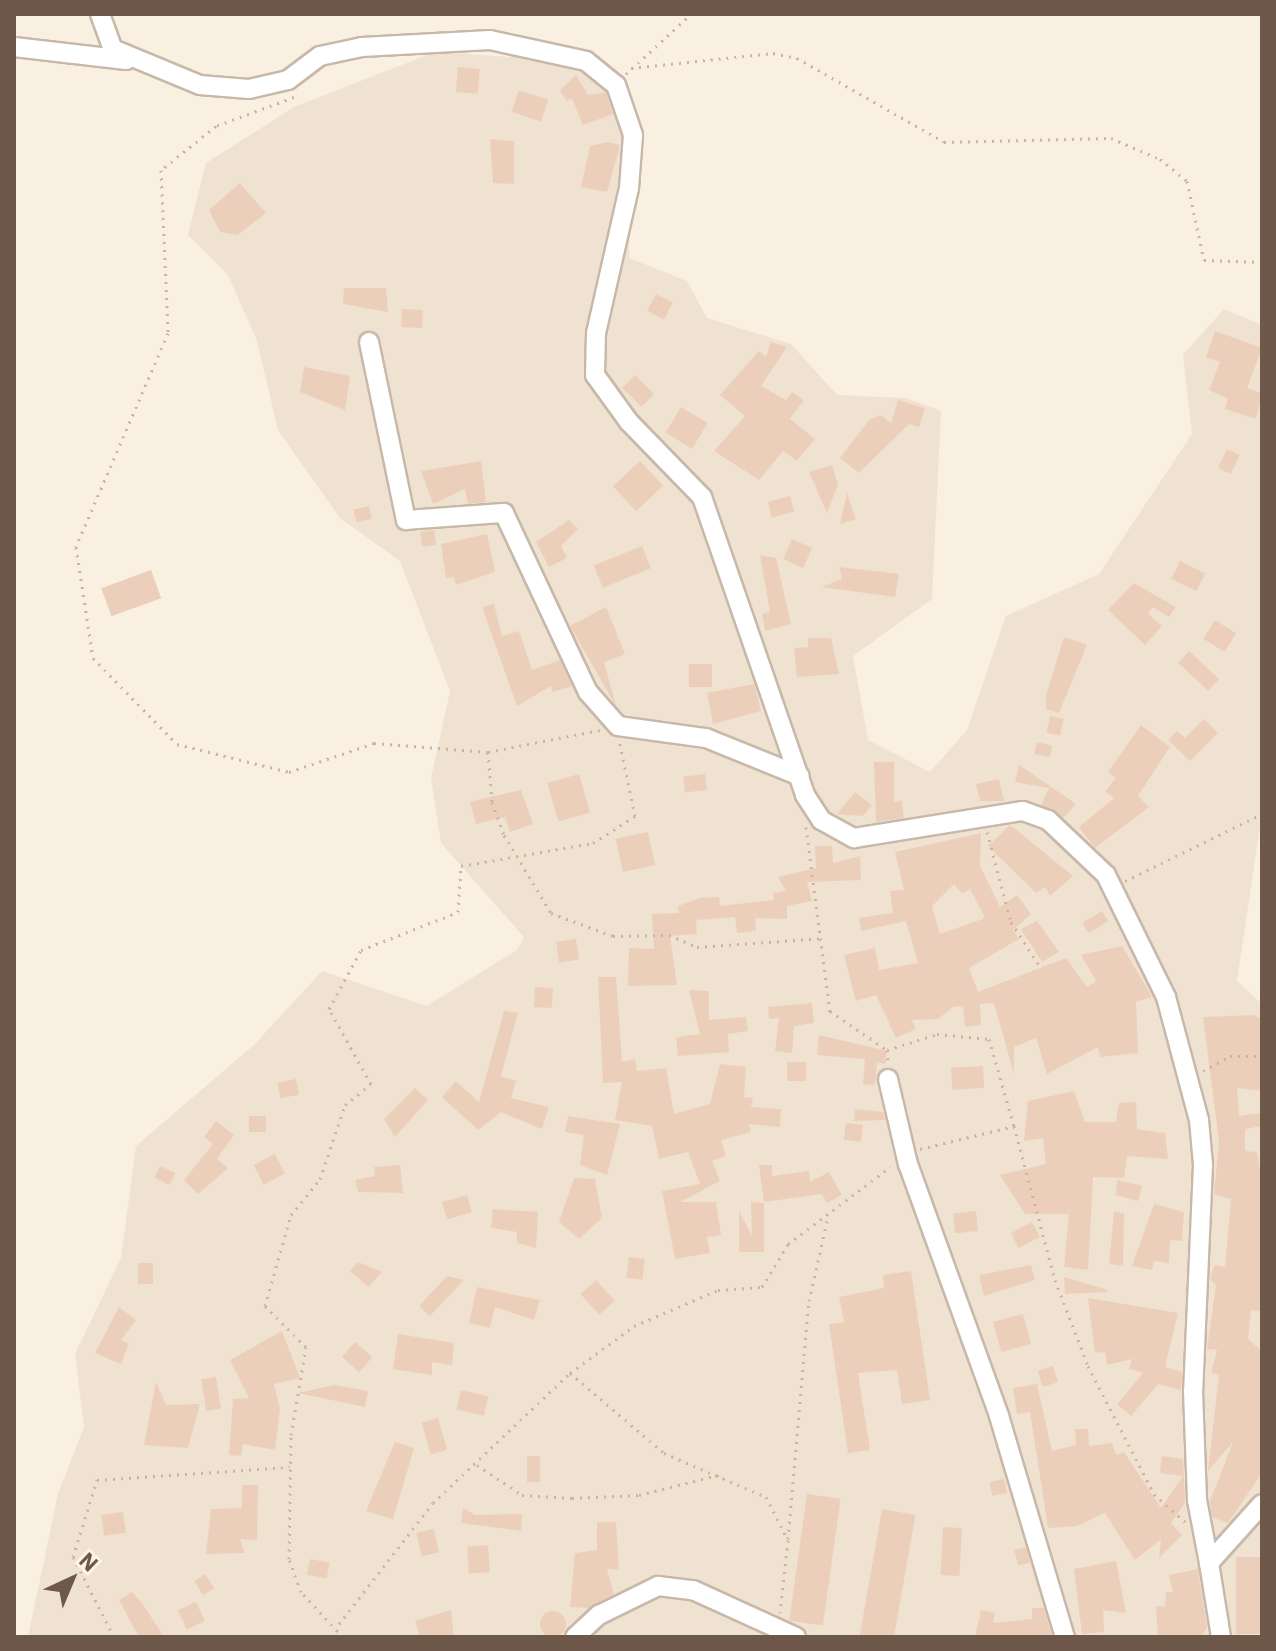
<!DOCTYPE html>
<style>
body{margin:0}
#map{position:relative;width:1276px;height:1651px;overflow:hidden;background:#f9f0e1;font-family:"IBM Plex Sans",sans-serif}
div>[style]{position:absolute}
.residential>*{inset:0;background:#f0e2d0}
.building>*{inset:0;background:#eccfbb;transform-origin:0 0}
.round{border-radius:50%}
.path>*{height:3px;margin-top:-1.5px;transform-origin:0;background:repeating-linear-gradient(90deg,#d0b39f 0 2px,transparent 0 8px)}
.roads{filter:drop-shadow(2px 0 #c8b8a9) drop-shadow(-2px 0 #c8b8a9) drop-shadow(0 2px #c8b8a9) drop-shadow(0 -2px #c8b8a9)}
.minor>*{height:18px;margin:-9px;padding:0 9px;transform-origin:9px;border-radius:9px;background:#fff}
span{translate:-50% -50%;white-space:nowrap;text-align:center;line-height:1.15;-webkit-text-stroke:8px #fdf4e6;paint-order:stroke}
.frame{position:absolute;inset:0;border:16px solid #6e584a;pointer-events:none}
.north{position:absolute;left:32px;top:1539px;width:80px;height:80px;-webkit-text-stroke:6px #fdf4e6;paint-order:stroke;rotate:44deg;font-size:22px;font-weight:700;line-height:32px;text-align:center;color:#6e584a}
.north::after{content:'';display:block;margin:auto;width:28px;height:36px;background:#6e584a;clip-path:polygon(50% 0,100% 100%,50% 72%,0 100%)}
</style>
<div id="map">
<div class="residential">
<i style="clip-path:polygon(435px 52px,557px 60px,597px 72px,610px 86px,631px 155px,629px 258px,687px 281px,707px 318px,791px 344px,837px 395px,906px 398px,941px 411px,932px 599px,853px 656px,868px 740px,930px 772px,967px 730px,1006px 616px,1099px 574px,1192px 434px,1183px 355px,1224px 309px,1262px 325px,1262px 813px,1237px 981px,1262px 1004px,1262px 1637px,28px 1637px,58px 1494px,84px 1427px,75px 1354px,121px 1258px,136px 1146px,254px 1045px,322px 971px,427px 1006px,517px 950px,524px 937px,441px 843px,431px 778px,450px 691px,400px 561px,340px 518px,278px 430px,257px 341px,228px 275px,188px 235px,206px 163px,294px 107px)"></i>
</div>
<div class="building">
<i style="left:458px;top:67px;width:22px;height:25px;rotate:5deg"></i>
<i style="clip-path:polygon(576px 75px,588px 95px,606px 92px,613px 114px,583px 125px,572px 98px,567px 101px,560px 90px)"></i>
<i style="left:519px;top:90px;width:31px;height:23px;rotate:19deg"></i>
<i style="clip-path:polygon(490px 139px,514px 141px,514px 184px,493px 183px)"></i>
<i style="clip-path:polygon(608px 142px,620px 145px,607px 192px,581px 187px,590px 146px)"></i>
<i style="clip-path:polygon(240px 183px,266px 213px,238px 235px,220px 232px,209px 210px)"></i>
<i style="clip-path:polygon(344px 288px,386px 288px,388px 312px,343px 304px)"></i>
<i style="left:656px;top:294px;width:19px;height:19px;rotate:28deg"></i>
<i style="left:402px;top:309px;width:21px;height:18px;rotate:3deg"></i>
<i style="clip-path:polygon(1215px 331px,1262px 348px,1247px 388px,1262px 393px,1256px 419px,1225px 409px,1228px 399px,1209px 390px,1220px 362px,1206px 357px)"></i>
<i style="clip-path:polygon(771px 342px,787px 347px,761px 386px,786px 400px,792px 392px,804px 400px,790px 419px,815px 439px,797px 461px,783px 451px,759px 480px,714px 451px,745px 416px,720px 395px,759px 351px,766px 357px)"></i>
<i style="clip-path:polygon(304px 367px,350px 376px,345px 410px,300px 392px)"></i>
<i style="left:635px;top:375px;width:27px;height:18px;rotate:45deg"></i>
<i style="clip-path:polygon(898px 400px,925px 408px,919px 427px,909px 424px,859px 473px,840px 458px,869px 420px,881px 415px,891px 423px)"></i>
<i style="left:681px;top:407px;width:31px;height:30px;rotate:31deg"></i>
<i style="left:1227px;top:449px;width:14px;height:21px;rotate:25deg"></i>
<i style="clip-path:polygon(481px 461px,486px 502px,468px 504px,465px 489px,433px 504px,421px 471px)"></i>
<i style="left:640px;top:461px;width:34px;height:37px;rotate:47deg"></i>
<i style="clip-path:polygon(832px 465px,838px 485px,827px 513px,809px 472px)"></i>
<i style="clip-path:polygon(847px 493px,856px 519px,840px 524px)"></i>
<i style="left:790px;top:496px;width:16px;height:23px;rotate:75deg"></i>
<i style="left:369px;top:506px;width:13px;height:16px;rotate:77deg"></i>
<i style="clip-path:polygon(569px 520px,578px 529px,561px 546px,567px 558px,549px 567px,536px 542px)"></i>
<i style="left:434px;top:530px;width:15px;height:14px;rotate:82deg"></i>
<i style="clip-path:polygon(487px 534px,495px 572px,456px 585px,454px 577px,446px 578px,441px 544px)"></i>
<i style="left:792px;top:539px;width:22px;height:22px;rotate:24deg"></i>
<i style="left:642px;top:546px;width:24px;height:52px;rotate:68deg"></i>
<i style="clip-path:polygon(760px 555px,776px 558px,791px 624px,765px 631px,762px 614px,770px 612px)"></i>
<i style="left:1180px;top:561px;width:28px;height:20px;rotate:26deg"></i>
<i style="clip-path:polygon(839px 567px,899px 574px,895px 597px,821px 587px,842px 579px)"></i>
<i style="left:151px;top:570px;width:30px;height:53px;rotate:70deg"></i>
<i style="clip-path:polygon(1134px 583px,1176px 607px,1169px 617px,1153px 607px,1148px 614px,1162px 626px,1145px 645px,1108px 610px)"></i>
<i style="clip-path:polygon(494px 604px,502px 636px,519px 631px,532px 670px,560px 660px,572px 686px,553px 692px,551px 686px,517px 706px,482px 607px)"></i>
<i style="clip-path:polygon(606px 607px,625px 654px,604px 662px,616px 706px,570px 626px)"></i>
<i style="left:1215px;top:620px;width:25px;height:22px;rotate:32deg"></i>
<i style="clip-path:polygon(1064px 637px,1087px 645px,1059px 713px,1046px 709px,1046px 695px)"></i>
<i style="clip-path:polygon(808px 638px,831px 638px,839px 674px,797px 677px,794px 648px,808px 647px)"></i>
<i style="left:1189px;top:651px;width:41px;height:16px;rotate:43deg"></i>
<i style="left:689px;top:664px;width:23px;height:23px"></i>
<i style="clip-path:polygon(754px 684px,761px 711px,713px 724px,707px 693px)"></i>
<i style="left:1050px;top:716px;width:14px;height:17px;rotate:12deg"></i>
<i style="clip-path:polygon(1204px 719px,1218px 733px,1190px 761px,1168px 740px,1177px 731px,1185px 738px)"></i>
<i style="clip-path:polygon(1141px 725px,1170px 747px,1138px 796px,1149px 807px,1095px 848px,1079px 827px,1114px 798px,1105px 791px,1116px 778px,1108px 772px)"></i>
<i style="left:1037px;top:742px;width:16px;height:12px;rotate:14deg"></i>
<i style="clip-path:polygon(874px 762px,894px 762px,894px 802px,902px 801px,904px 818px,876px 822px)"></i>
<i style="clip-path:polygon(1019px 765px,1076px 804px,1063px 818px,1041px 805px,1049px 788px,1015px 782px)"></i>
<i style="left:579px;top:774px;width:40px;height:33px;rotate:74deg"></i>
<i style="left:705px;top:774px;width:16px;height:22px;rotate:83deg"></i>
<i style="clip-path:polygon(999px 779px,1004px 801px,980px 801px,976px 784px)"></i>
<i style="clip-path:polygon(521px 790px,533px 824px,510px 832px,505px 817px,476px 824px,470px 802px)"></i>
<i style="clip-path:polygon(855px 792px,872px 805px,863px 816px,837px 814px)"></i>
<i style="clip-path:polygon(1010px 825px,1073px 876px,1050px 896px,1045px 887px,1036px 893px,988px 846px)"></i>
<i style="left:648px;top:832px;width:34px;height:33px;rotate:78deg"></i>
<i style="clip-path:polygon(evenodd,981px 833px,980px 866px,1000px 907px,1017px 895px,1031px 914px,1013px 930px,1019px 939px,969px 968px,978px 992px,1066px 958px,1087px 987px,1096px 981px,1081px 955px,1122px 946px,1152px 997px,1136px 1002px,1138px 1053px,1100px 1057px,1098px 1047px,1047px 1074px,1036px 1038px,1014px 1047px,1014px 1074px,994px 1003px,980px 1004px,981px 1025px,965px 1027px,963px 1006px,953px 1007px,938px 1019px,912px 1020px,916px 1029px,896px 1038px,876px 995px,856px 1001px,844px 955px,875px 948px,879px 970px,918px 963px,906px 921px,861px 931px,859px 918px,893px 913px,890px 891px,904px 890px,895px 852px,981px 833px,954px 884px,962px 894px,970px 889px,985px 918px,940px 934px,932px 906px,954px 884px)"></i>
<i style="clip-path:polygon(815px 846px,832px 846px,833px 863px,860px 856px,861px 880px,807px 882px,812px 901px,787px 906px,787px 919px,755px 918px,756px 931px,737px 933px,735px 917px,696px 920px,697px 934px,670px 936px,677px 985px,628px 986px,629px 948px,654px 949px,652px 914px,679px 913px,678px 906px,700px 898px,719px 897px,720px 906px,774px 900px,773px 893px,786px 891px,778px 877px,816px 868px)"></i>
<i style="left:1102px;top:911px;width:12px;height:23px;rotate:59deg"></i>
<i style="clip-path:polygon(1037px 921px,1059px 952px,1042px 962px,1021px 929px)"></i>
<i style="left:576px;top:939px;width:21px;height:20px;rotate:82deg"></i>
<i style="clip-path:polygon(598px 977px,616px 977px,622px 1062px,635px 1059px,637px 1071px,666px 1068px,674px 1114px,710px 1104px,720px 1064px,746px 1067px,744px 1097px,753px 1098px,751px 1107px,781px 1109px,780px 1127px,749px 1124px,751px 1132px,721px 1140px,726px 1156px,712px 1161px,720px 1181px,680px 1202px,716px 1202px,721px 1235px,707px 1237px,710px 1253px,675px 1259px,662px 1191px,700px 1184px,688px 1152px,659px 1159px,652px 1126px,615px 1120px,622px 1082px,603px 1083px)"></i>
<i style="left:535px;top:987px;width:18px;height:20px;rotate:3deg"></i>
<i style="clip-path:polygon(689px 990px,709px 991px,709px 1020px,746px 1017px,748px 1031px,728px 1034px,729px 1052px,678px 1056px,676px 1037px,700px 1034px)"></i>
<i style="clip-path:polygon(812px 1003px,814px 1023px,794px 1026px,792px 1053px,775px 1051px,779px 1018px,769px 1019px,768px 1007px)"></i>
<i style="clip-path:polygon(504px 1011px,518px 1013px,501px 1076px,516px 1081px,511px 1098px,549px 1107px,542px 1129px,501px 1112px,478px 1130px,442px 1097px,456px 1081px,479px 1102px)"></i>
<i style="clip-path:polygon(1254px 1015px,1261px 1019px,1262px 1091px,1237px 1088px,1239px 1116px,1262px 1113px,1262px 1126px,1245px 1129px,1245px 1151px,1257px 1152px,1262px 1183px,1262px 1312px,1251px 1310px,1248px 1339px,1262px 1351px,1262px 1473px,1228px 1523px,1212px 1517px,1210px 1501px,1233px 1442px,1208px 1471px,1219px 1375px,1211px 1373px,1217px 1350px,1207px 1349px,1216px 1285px,1210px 1279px,1214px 1265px,1225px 1267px,1231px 1199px,1214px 1194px,1219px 1142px,1203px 1017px)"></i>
<i style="clip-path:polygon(819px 1035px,887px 1051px,885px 1064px,877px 1062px,875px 1085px,863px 1084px,865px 1059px,817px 1055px)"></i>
<i style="left:787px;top:1062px;width:19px;height:19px"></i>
<i style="left:983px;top:1066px;width:22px;height:32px;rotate:87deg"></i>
<i style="left:296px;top:1079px;width:16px;height:19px;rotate:79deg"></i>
<i style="clip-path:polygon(415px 1088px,428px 1100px,395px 1137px,384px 1119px)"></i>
<i style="clip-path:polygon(1074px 1091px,1085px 1122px,1116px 1122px,1119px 1103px,1136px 1102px,1137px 1129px,1165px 1133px,1168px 1159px,1127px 1156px,1124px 1178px,1093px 1177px,1088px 1270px,1064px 1267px,1069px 1214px,1025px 1214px,1000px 1175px,1046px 1164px,1043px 1138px,1024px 1141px,1028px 1101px)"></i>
<i style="clip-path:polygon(855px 1109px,883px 1112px,885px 1120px,854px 1121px)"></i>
<i style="left:249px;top:1116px;width:17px;height:16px"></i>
<i style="clip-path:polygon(568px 1116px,620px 1124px,607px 1175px,580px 1165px,584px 1135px,565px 1132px)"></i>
<i style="clip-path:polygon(216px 1121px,234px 1135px,217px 1159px,228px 1168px,198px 1194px,184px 1180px,213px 1144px,204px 1137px)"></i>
<i style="left:846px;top:1123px;width:17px;height:17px;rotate:7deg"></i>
<i style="left:275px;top:1154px;width:22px;height:24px;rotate:63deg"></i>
<i style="clip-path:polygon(400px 1165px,403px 1193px,358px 1192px,355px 1180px,375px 1176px,374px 1167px)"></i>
<i style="clip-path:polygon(759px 1165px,772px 1165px,772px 1176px,809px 1171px,810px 1182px,829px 1172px,842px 1195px,827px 1203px,822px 1194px,764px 1202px)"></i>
<i style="left:160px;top:1166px;width:17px;height:13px;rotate:25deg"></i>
<i style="clip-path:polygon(574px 1178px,595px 1179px,602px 1218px,579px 1239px,559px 1222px)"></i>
<i style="clip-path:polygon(1117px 1180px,1142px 1186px,1138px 1201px,1116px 1195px)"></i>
<i style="left:467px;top:1195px;width:18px;height:26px;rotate:74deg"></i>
<i style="clip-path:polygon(751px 1202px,764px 1203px,764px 1252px,739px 1252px,739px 1211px,752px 1236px)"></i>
<i style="clip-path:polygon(1154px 1204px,1184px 1212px,1182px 1241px,1170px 1240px,1169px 1263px,1154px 1261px,1152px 1270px,1132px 1266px)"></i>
<i style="clip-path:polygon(493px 1209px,538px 1212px,536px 1248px,517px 1243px,517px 1232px,491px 1228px)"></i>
<i style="left:976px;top:1211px;width:20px;height:23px;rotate:84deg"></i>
<i style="clip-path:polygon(1114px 1212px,1124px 1213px,1123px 1266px,1109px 1264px)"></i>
<i style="left:1032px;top:1222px;width:17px;height:24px;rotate:62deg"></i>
<i style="left:629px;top:1257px;width:16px;height:21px;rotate:7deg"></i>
<i style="clip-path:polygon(358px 1262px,382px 1272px,368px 1287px,350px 1271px)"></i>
<i style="left:138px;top:1263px;width:15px;height:21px"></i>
<i style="clip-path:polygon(1031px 1265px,1035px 1280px,984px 1296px,979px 1275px)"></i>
<i style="clip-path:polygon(911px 1271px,930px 1400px,902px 1404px,897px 1370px,858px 1373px,870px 1450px,848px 1453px,829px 1324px,844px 1322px,839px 1297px,884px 1288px,883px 1275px)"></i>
<i style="clip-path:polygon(447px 1276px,464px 1280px,430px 1316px,419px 1306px)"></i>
<i style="clip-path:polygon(1064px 1277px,1108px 1290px,1107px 1292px,1065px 1294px)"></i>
<i style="left:596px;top:1280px;width:28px;height:21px;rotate:48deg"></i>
<i style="clip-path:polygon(477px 1287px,540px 1300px,534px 1320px,495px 1307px,490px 1328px,469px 1323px)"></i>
<i style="clip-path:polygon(1088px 1298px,1178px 1313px,1165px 1367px,1182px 1372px,1181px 1390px,1158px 1384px,1131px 1416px,1117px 1404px,1143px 1373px,1129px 1369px,1132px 1359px,1107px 1365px,1105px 1352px,1095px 1353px)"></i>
<i style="clip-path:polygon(119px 1307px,136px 1320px,121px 1340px,129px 1344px,121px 1364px,95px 1353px)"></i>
<i style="left:1023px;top:1314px;width:31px;height:31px;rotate:75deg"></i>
<i style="clip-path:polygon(282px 1331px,300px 1378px,274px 1384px,280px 1409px,275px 1450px,243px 1444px,241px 1456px,229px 1455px,233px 1399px,249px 1398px,230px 1360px)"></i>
<i style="clip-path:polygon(398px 1334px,454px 1343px,452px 1365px,432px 1362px,432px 1375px,393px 1369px)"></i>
<i style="left:355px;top:1342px;width:23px;height:20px;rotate:41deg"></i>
<i style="left:1053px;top:1366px;width:17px;height:16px;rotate:73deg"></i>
<i style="left:216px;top:1377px;width:32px;height:15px;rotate:81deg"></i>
<i style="clip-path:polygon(156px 1382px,166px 1405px,200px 1404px,188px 1448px,144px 1445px)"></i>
<i style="clip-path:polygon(1037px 1384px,1052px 1451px,1076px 1445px,1075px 1429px,1088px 1429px,1089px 1446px,1112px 1443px,1116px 1455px,1124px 1452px,1161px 1508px,1183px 1476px,1160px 1473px,1162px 1456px,1183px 1459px,1185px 1503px,1171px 1523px,1182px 1535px,1159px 1558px,1161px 1539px,1135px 1560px,1105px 1513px,1077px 1526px,1048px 1528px,1030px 1412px,1017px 1414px,1013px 1388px)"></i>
<i style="clip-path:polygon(334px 1385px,368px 1391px,365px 1407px,298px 1393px)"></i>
<i style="left:461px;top:1390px;width:28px;height:20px;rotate:13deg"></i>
<i style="left:438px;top:1418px;width:33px;height:17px;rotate:74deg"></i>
<i style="clip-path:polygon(395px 1442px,414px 1448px,393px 1519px,366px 1511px)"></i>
<i style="left:527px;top:1456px;width:13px;height:26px"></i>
<i style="left:1004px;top:1479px;width:14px;height:15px;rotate:78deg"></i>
<i style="clip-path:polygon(242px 1485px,258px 1485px,257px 1540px,240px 1539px,245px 1553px,206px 1554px,211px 1509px,242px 1508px)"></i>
<i style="left:807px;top:1494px;width:34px;height:128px;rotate:8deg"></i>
<i style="clip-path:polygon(463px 1508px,475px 1515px,522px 1514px,521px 1531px,461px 1523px)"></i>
<i style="left:882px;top:1509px;width:34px;height:130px;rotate:10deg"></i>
<i style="left:123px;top:1512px;width:21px;height:22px;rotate:82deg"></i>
<i style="clip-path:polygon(597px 1522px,616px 1522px,619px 1570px,607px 1569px,614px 1594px,589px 1608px,570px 1607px,575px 1553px,597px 1550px)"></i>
<i style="left:943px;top:1527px;width:19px;height:48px;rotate:3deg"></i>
<i style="left:434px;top:1529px;width:24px;height:18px;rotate:78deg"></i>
<i style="left:488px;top:1545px;width:27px;height:21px;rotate:86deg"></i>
<i style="left:1026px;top:1547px;width:16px;height:12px;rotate:76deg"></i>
<i style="left:1262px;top:1557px;width:77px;height:26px;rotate:90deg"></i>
<i style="left:310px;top:1559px;width:20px;height:16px;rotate:11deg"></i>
<i style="clip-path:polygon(1116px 1561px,1126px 1613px,1103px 1610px,1104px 1632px,1082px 1634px,1074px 1569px)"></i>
<i style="clip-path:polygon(1198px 1569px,1207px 1627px,1201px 1637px,1158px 1635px,1156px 1606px,1165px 1607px,1166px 1592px,1173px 1592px,1169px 1575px)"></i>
<i style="left:205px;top:1574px;width:17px;height:13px;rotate:57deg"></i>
<i style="clip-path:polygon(132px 1592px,142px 1603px,164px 1637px,139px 1637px,119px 1600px)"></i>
<i style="left:196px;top:1602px;width:21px;height:20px;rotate:65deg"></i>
<i style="clip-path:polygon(1032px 1608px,1044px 1608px,1052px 1637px,975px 1637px,981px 1610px,995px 1613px,993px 1623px,1032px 1619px)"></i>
<i style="clip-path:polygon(451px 1610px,454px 1637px,420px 1637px,415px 1621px)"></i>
<i class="round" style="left:540px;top:1611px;width:26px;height:26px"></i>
</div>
<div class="path">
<i style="left:631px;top:68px;width:143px;rotate:-6deg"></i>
<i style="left:773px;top:53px;width:25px;rotate:12deg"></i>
<i style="left:797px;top:58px;width:169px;rotate:29.7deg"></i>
<i style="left:944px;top:142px;width:167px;rotate:-1.4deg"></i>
<i style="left:1111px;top:138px;width:53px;rotate:23.2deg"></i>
<i style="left:1160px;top:159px;width:35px;rotate:39deg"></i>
<i style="left:1187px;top:181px;width:81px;rotate:77.9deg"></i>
<i style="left:1204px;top:260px;width:58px;rotate:2deg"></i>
<i style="left:626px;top:74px;width:88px;rotate:-42.7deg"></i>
<i style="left:294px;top:97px;width:83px;rotate:159.6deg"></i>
<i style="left:216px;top:126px;width:70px;rotate:141.3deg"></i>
<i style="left:161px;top:170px;width:163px;rotate:87.5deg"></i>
<i style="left:168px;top:333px;width:233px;rotate:113.3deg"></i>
<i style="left:76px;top:547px;width:112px;rotate:81.3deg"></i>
<i style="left:93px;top:658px;width:120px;rotate:45.7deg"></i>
<i style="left:177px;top:744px;width:115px;rotate:14deg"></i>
<i style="left:289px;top:772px;width:90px;rotate:-18.8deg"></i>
<i style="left:374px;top:743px;width:114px;rotate:4.5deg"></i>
<i style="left:488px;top:752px;width:114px;rotate:-11.1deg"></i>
<i style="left:488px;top:752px;width:50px;rotate:85.4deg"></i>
<i style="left:492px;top:802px;width:35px;rotate:70deg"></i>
<i style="left:504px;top:835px;width:91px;rotate:58.9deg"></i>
<i style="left:551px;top:913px;width:66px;rotate:20.4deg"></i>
<i style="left:613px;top:936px;width:56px;rotate:-1deg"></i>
<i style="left:669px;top:935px;width:30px;rotate:23deg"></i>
<i style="left:697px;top:947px;width:128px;rotate:-4deg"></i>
<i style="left:806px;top:827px;width:186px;rotate:82.6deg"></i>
<i style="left:830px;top:1011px;width:69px;rotate:34.4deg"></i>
<i style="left:887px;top:1050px;width:11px;rotate:85deg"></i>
<i style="left:987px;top:832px;width:93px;rotate:75.1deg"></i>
<i style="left:1011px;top:922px;width:51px;rotate:56.9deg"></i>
<i style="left:1125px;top:881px;width:153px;rotate:-26.1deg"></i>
<i style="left:887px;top:1050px;width:52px;rotate:-17.7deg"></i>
<i style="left:937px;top:1034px;width:52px;rotate:5.5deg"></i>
<i style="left:989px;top:1039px;width:91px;rotate:74deg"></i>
<i style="left:1203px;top:1071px;width:31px;rotate:-29deg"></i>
<i style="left:1230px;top:1056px;width:32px"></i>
<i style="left:920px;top:1149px;width:97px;rotate:-13.7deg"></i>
<i style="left:1014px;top:1126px;width:159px;rotate:75.1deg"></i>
<i style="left:1055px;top:1280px;width:92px;rotate:69deg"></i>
<i style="left:1088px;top:1366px;width:144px;rotate:62.7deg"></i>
<i style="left:1154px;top:1494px;width:42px;rotate:42.1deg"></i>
<i style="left:570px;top:1373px;width:123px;rotate:40.4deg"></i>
<i style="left:664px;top:1453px;width:111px;rotate:23.3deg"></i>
<i style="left:766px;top:1497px;width:48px;rotate:62.9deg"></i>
<i style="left:788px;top:1540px;width:73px;rotate:96.3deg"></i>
<i style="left:477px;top:1465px;width:54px;rotate:33.7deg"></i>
<i style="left:522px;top:1495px;width:50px;rotate:3.4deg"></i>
<i style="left:572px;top:1498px;width:67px;rotate:-2.6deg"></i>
<i style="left:639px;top:1495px;width:86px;rotate:-14.2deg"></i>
<i style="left:788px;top:1539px;width:239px;rotate:-85deg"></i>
<i style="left:809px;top:1301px;width:86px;rotate:-77.3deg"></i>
<i style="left:339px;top:1624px;width:153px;rotate:-52.2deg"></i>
<i style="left:433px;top:1503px;width:189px;rotate:-43.5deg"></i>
<i style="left:570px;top:1373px;width:79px;rotate:-36.3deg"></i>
<i style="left:634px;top:1326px;width:91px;rotate:-23.2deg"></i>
<i style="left:718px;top:1290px;width:44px;rotate:-3.9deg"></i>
<i style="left:762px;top:1287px;width:50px;rotate:-58.8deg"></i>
<i style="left:788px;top:1244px;width:128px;rotate:-37deg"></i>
<i style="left:114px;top:1637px;width:90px;rotate:-117.1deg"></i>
<i style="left:73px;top:1557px;width:81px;rotate:-72.7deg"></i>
<i style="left:97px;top:1480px;width:193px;rotate:-3.9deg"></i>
<i style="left:343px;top:1637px;width:62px;rotate:-133deg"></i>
<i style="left:301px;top:1592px;width:35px;rotate:-110deg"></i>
<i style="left:289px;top:1559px;width:124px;rotate:-89.1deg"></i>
<i style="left:291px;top:1435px;width:89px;rotate:-80.3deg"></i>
<i style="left:306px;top:1347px;width:58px;rotate:-135deg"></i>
<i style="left:265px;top:1306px;width:95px;rotate:-74.1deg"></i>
<i style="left:291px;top:1215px;width:46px;rotate:-51.1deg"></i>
<i style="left:320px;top:1179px;width:78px;rotate:-71.3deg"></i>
<i style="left:345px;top:1105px;width:33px;rotate:-39deg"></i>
<i style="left:371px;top:1084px;width:86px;rotate:-119.2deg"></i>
<i style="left:329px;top:1009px;width:67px;rotate:-61.5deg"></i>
<i style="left:361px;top:950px;width:104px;rotate:-21.4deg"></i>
<i style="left:458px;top:912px;width:46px;rotate:-86.3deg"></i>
<i style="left:461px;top:866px;width:134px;rotate:-9.9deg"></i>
<i style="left:593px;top:843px;width:50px;rotate:-32.7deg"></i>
<i style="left:635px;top:816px;width:74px;rotate:-101.8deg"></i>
</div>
<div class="roads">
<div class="minor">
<i style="left:100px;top:14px;width:37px;rotate:70deg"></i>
<i style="left:113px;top:49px;width:94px;rotate:22.5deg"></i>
<i style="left:200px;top:85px;width:49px;rotate:4.7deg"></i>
<i style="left:249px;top:89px;width:40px;rotate:-13deg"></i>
<i style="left:288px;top:80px;width:40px;rotate:-37deg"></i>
<i style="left:320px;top:56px;width:43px;rotate:-12.1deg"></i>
<i style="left:362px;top:47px;width:128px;rotate:-3.1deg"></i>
<i style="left:490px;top:40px;width:98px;rotate:12.3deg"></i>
<i style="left:586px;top:61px;width:38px;rotate:39deg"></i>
<i style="left:616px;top:85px;width:53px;rotate:71.2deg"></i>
<i style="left:633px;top:135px;width:53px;rotate:94.3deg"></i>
<i style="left:629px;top:188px;width:149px;rotate:102.8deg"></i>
<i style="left:596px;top:333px;width:42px;rotate:91.4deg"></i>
<i style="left:595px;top:375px;width:58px;rotate:54.1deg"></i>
<i style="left:629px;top:422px;width:105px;rotate:45.8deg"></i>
<i style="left:702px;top:497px;width:315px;rotate:70.9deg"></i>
<i style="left:805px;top:795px;width:30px;rotate:57deg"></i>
<i style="left:821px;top:820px;width:38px;rotate:29deg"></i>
<i style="left:854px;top:838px;width:171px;rotate:-9.1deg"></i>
<i style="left:1023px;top:811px;width:27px;rotate:20deg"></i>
<i style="left:1048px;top:820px;width:80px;rotate:43.5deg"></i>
<i style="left:1106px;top:875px;width:136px;rotate:63.8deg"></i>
<i style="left:1166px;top:997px;width:127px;rotate:75deg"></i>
<i style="left:1199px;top:1120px;width:45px;rotate:84.9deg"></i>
<i style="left:1203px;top:1165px;width:226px;rotate:92.5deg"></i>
<i style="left:1193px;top:1391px;width:109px;rotate:87.9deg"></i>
<i style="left:1197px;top:1500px;width:64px;rotate:79.2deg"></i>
<i style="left:14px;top:47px;width:113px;rotate:6.6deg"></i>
<i style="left:369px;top:342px;width:182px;rotate:78.3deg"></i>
<i style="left:406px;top:520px;width:98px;rotate:-4.1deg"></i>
<i style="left:504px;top:513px;width:198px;rotate:64.9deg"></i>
<i style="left:588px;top:692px;width:45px;rotate:48.6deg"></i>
<i style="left:618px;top:726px;width:89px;rotate:7.8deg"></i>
<i style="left:706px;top:738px;width:101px;rotate:22deg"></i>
<i style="left:888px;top:1079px;width:87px;rotate:76.8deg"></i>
<i style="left:908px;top:1164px;width:268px;rotate:70.1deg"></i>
<i style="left:999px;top:1416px;width:231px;rotate:73.4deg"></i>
<i style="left:575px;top:1637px;width:33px;rotate:-43deg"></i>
<i style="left:599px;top:1615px;width:66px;rotate:-26.2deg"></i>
<i style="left:658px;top:1586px;width:35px;rotate:7deg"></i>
<i style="left:693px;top:1590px;width:113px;rotate:24.5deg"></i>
<i style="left:1221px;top:1637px;width:75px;rotate:-99.2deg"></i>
<i style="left:1209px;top:1563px;width:79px;rotate:-48.1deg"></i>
</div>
</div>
<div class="frame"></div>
<div class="north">N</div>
</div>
